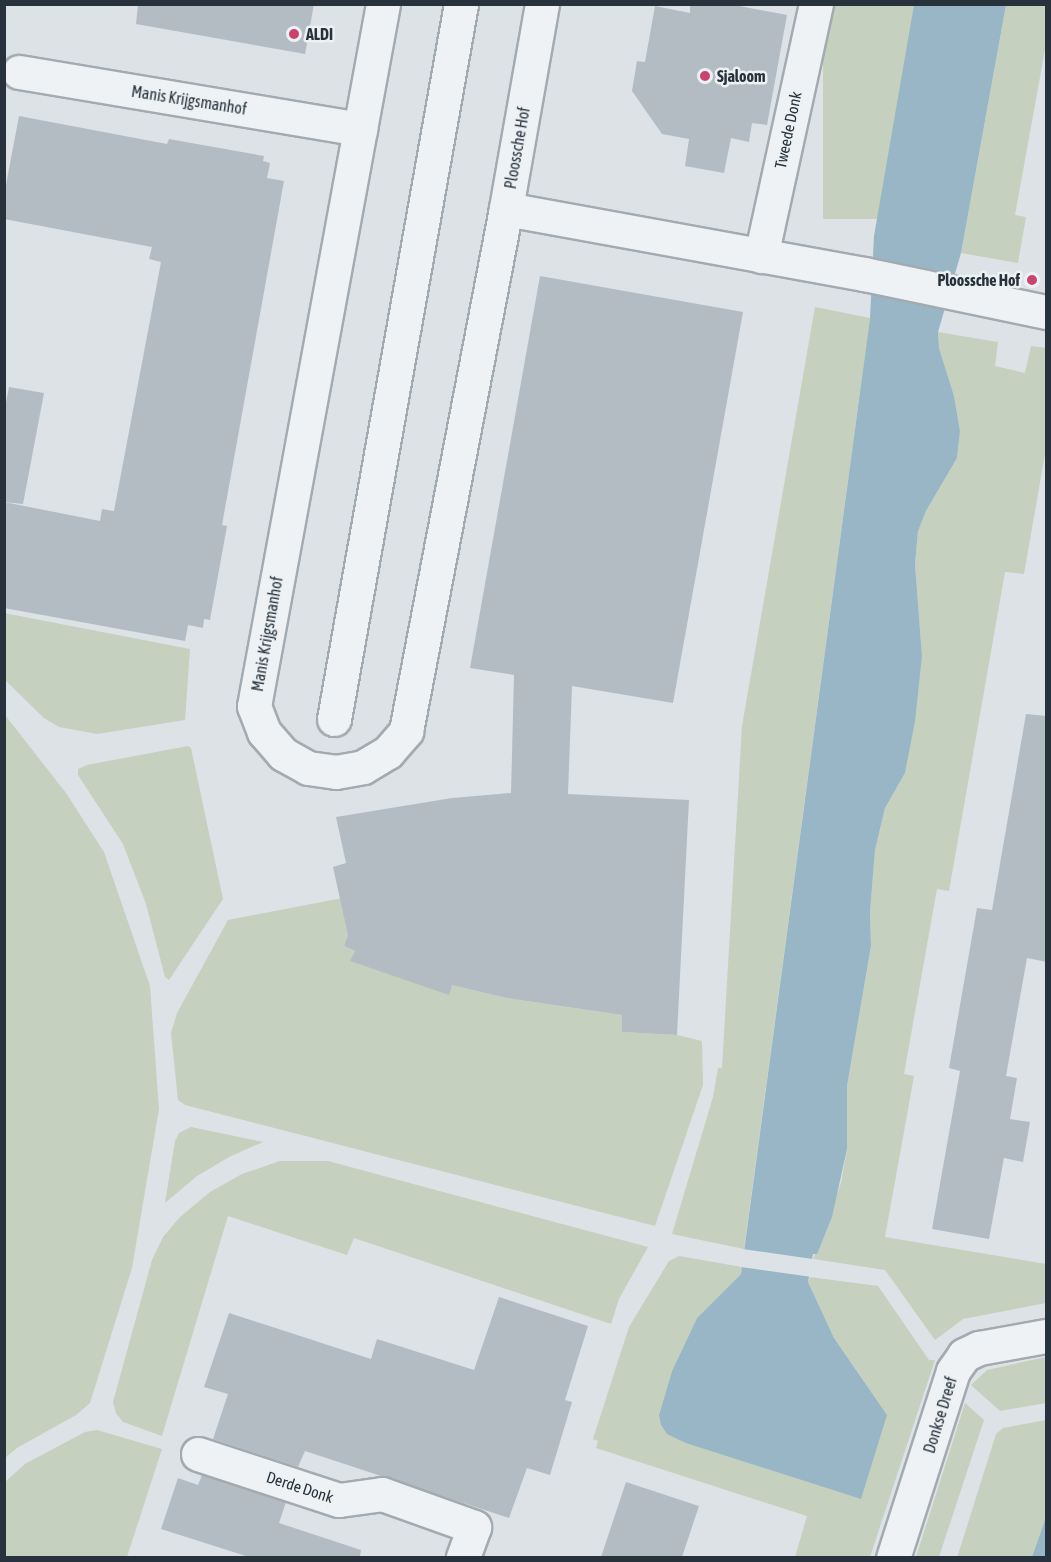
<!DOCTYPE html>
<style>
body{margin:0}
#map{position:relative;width:1051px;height:1562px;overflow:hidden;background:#dde2e6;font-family:"Asap Condensed",sans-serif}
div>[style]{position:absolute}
.green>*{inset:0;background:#c5d0be;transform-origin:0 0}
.water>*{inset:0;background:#98b6c6}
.pier>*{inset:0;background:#dde2e6;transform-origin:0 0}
.building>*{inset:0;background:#b4bcc3}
.roads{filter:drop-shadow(2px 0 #a3aab0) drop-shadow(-2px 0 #a3aab0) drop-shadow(0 2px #a3aab0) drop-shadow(0 -2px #a3aab0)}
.minor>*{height:33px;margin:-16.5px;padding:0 16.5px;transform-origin:16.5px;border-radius:16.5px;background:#eff2f5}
.dots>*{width:16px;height:16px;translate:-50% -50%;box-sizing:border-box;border:3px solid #ecf1f4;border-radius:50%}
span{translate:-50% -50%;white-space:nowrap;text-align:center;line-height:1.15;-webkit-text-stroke:5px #ecf1f4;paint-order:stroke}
.poi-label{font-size:16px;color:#27323c;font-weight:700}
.left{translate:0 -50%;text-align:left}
.right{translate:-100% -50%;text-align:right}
.street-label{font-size:16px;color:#27323c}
.frame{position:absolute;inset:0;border:6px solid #27323c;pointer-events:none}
</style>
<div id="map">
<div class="green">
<i style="left:823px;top:5px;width:91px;height:214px"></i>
<i style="clip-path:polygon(1006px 5px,1046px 5px,1046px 44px,1015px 215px,1026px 217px,1018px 263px,961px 253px)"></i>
<i style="clip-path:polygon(815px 307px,870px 318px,744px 1249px,672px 1234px,713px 1097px,718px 1068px,722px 1068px,742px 726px)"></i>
<i style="clip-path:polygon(938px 332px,998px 342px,995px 366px,1025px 373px,1031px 346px,1046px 348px,1046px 448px,1024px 574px,1005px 572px,949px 891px,937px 889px,904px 1074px,914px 1076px,885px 1237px,1046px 1264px,1046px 1303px,963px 1319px,935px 1340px,885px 1270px,813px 1259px,841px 1183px,847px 1149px,847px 1086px,871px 946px,870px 912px,875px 850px,885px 808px,905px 773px,922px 656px,915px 564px,918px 531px,926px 511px,957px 458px,960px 431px,954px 396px,939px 348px)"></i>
<i style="clip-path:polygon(4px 613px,190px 649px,185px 720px,97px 734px,59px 727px,44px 718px,5px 680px)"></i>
<i style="clip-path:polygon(5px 715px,66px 793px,104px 852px,150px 986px,159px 1109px,132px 1268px,90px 1403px,76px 1415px,17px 1448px,5px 1458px)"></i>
<i style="clip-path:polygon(188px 746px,191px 748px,223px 899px,169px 980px,165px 977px,146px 904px,123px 844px,78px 775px,78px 769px,87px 765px)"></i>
<i style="clip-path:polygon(353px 896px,362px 900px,344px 946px,355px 951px,351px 960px,507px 998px,622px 1015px,622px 1032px,677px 1035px,702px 1041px,703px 1085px,655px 1226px,185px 1105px,178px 1100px,171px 1033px,177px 1013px,228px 920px)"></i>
<i style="clip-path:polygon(191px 1127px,263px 1142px,229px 1157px,197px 1176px,165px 1203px,175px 1141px,179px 1133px)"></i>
<i style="clip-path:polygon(280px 1161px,328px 1161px,648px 1247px,619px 1299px,611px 1324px,354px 1238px,347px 1255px,228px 1216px,162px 1436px,123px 1422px,116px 1413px,113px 1402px,152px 1260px,163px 1237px,180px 1217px,210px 1192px,242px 1174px)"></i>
<i style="clip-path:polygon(679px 1256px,742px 1267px,741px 1274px,697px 1318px,672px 1371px,659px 1415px,887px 1415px,834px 1338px,808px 1282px,810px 1277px,878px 1286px,929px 1360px,935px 1360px,870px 1557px,795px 1557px,807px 1516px,596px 1448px,598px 1441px,593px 1439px,629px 1327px,669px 1261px)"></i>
<i style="clip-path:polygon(1046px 1357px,1046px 1403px,1000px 1411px,971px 1385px,987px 1370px)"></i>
<i style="clip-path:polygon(965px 1403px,984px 1420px,939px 1557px,916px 1557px)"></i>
<i style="clip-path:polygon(1046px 1420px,1046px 1517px,1032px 1557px,957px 1558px,996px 1434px,1003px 1428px)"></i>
<i style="clip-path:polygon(97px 1430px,162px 1449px,127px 1557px,5px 1557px,5px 1482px,25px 1464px,85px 1432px)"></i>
</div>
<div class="water">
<i style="clip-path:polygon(914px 5px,1006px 5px,961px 253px,938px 332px,939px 348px,954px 396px,960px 431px,957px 458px,926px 511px,918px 531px,915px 564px,922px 656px,915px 721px,905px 773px,885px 808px,875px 850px,870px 912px,871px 946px,847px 1086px,847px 1149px,832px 1217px,817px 1254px,813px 1254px,808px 1282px,834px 1338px,887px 1415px,861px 1499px,686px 1443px,667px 1434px,661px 1425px,659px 1415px,672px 1371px,697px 1318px,741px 1274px,870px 318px,874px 236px)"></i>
<i style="clip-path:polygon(1046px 1517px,1046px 1557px,1032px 1557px)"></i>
</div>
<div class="pier">
<i style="left:742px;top:1249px;width:75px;height:18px;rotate:8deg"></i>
</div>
<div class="building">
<i style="clip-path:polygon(138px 4px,314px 4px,305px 54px,136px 24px)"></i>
<i style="clip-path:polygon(690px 4px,729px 4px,787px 15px,767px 125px,752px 123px,749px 142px,731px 138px,724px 173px,685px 166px,689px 139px,662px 134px,632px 91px,637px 61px,645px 62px,655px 6px,690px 13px)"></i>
<i style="clip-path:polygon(19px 116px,167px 144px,169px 139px,264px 156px,263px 161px,270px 163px,267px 178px,284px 181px,222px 525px,227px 526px,210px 620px,204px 619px,203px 628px,188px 625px,185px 641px,4px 608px,4px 502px,100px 521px,102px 509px,114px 511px,161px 262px,149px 259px,152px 247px,4px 219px,4px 195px)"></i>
<i style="clip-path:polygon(540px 276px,743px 312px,673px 703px,572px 686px,568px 794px,689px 800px,677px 1035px,622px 1032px,622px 1015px,507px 998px,452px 985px,449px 995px,350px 961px,355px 951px,344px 946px,348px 935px,333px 867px,346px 863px,336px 817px,452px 798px,511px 793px,514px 675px,470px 668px)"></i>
<i style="clip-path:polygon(9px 387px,44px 393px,23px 504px,4px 502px,4px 412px)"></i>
<i style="clip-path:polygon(1026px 714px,1047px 716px,1047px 962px,1027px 958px,1006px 1076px,1017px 1078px,1010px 1119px,1030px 1122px,1023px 1162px,1004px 1158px,989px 1239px,932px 1229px,960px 1071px,949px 1068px,977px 908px,992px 910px)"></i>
<i style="clip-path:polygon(499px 1297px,588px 1326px,565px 1400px,572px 1402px,550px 1475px,527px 1468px,509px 1518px,305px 1451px,298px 1467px,213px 1439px,228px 1394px,204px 1387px,229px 1313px,371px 1359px,377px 1339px,474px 1370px)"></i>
<i style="clip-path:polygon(202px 1475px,286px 1502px,279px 1523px,361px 1550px,360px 1557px,249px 1557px,161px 1529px,178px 1478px,198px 1485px)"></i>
<i style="clip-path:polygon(626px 1482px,699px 1506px,682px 1557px,601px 1557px)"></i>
</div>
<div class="roads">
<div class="minor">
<i style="left:383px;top:4px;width:714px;rotate:100.41deg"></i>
<i style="left:254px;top:706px;width:28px;rotate:69deg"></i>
<i style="left:264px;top:732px;width:29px;rotate:49deg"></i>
<i style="left:283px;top:754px;width:29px;rotate:29deg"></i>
<i style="left:308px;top:768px;width:28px;rotate:8deg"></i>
<i style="left:336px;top:772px;width:27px;rotate:-10deg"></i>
<i style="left:363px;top:767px;width:29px;rotate:-31deg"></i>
<i style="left:388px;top:752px;width:28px;rotate:-49deg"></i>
<i style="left:406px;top:731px;width:531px;rotate:-79.16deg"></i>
<i style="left:542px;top:4px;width:208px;rotate:100deg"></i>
<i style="left:506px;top:209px;width:364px;rotate:10.3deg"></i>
<i style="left:864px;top:274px;width:186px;rotate:11.8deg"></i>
<i style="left:19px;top:72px;width:346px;rotate:9.5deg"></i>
<i style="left:761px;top:256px;width:258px;rotate:-77.7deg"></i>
<i style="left:334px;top:719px;width:726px;rotate:-79.93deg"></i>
<i style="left:198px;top:1454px;width:148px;rotate:18.1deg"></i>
<i style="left:339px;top:1500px;width:43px;rotate:-7.9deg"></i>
<i style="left:382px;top:1494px;width:98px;rotate:19.7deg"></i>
<i style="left:474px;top:1527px;width:33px;rotate:110deg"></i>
<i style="left:893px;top:1558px;width:196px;rotate:-72.2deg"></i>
<i style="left:953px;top:1371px;width:19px;rotate:-55deg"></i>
<i style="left:964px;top:1355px;width:17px;rotate:-25deg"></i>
<i style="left:979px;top:1348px;width:68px;rotate:-10.2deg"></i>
</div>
</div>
<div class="dots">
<i style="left:294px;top:34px;background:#ca426d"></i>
<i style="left:705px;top:76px;background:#ca426d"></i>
<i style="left:1032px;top:280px;background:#ca426d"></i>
</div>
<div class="poi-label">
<span class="left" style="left:306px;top:34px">ALDI</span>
<span class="left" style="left:717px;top:76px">Sjaloom</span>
<span class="right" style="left:1020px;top:280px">Ploossche Hof</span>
</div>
<div class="street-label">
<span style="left:189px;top:100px;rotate:9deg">Manis Krijgsmanhof</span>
<span style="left:788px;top:130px;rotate:-78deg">Tweede Donk</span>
<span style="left:517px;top:148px;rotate:-80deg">Ploossche Hof</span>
<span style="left:267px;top:634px;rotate:-80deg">Manis Krijgsmanhof</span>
<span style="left:940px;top:1415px;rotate:-73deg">Donkse Dreef</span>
<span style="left:300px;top:1487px;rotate:18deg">Derde Donk</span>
</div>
<div class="frame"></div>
</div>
